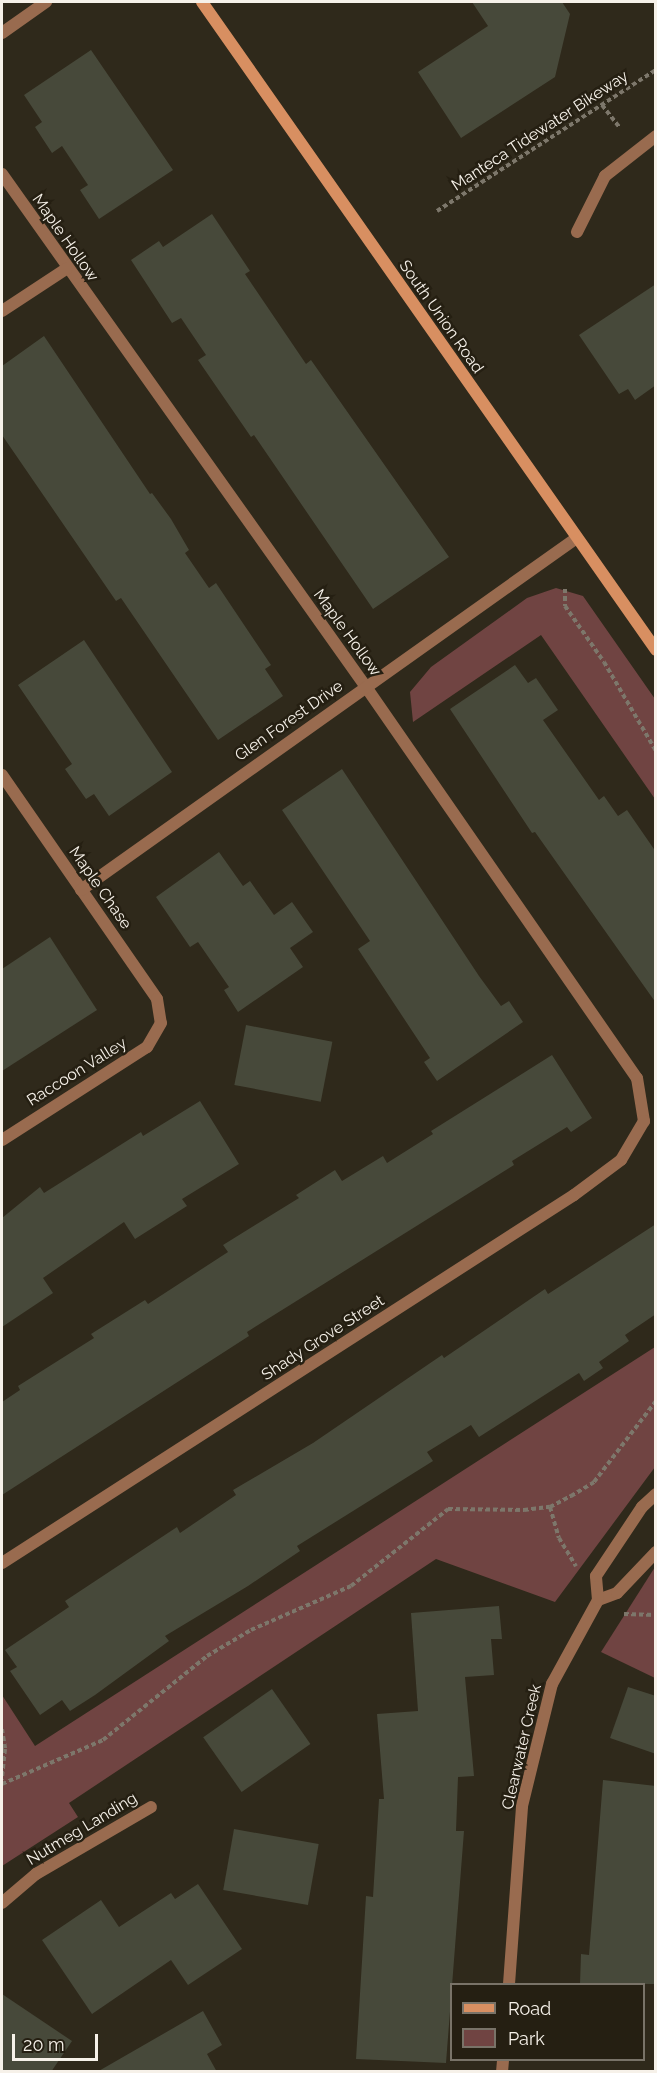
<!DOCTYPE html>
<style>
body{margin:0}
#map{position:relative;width:657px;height:2073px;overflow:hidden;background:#2f291b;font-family:Raleway,sans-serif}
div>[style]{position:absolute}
.green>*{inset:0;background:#704442}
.building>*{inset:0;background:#47493a;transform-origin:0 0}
.path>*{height:4px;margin-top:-2px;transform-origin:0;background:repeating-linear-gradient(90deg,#7d776b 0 4.5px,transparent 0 7.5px)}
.lane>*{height:12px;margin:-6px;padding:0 6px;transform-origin:6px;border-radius:6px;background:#996b4f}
.street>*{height:12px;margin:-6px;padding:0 6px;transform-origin:6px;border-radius:6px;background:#996b4f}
.secondary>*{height:12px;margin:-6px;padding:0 6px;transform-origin:6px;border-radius:6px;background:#d88f61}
span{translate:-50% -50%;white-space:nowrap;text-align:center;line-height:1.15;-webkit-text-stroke:5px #251f12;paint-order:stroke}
.street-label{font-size:16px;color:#f6f1e9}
.frame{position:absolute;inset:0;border:3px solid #f6f1e9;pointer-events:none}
.legend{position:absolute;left:450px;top:1983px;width:195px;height:78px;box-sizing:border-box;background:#251f12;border:2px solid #797368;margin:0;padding:8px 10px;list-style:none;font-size:18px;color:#f6f1e9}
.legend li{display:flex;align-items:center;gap:12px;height:30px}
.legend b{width:30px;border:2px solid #797368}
.scale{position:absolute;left:12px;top:2034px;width:86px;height:27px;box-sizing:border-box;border:3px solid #f6f1e9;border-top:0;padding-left:8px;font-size:18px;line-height:21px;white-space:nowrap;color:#f6f1e9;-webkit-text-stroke:4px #251f12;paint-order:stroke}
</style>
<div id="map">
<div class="green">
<i style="clip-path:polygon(556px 588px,583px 596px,655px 699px,655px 799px,541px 635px,413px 722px,410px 692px,431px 667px,527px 598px)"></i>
<i style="clip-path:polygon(655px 1347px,655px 1467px,555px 1602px,436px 1559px,69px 1803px,78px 1817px,2px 1866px,2px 1695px,35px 1746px)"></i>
<i style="clip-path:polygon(655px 1567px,655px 1678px,601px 1652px)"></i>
</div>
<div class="building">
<i style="clip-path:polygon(472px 2px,562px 2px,570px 14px,555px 77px,461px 138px,418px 72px,488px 26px)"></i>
<i style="clip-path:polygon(91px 50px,173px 170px,99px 219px,80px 190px,88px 185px,62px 146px,52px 153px,35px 127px,42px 122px,24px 95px)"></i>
<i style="clip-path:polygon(212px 214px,250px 271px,245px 274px,306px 364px,311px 360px,449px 557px,373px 609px,254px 435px,251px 437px,198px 360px,206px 355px,181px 318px,172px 323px,131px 260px,159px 241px,163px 247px)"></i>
<i style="clip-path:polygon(656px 284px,656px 385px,635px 400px,628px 389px,619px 394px,579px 335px)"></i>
<i style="clip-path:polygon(44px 336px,150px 494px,152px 493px,171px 519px,189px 550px,185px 553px,209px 588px,216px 583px,271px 665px,265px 669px,283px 696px,218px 740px,121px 598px,116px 601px,2px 435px,2px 366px)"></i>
<i style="clip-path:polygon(84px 640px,172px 772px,109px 816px,94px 794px,86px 799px,65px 769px,72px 764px,18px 685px)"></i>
<i style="clip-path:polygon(515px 665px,528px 683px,536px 678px,558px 710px,543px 720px,599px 800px,604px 796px,618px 816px,627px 810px,656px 852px,656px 1003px,535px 832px,532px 833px,450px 709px)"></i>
<i style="clip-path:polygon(342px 769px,479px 976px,501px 1006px,509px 1001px,523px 1022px,437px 1081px,424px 1062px,430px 1058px,358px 949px,370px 941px,282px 810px)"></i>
<i style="clip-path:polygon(219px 852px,243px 886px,250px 881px,274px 915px,292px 902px,313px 932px,290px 948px,303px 967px,238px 1012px,224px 990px,229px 987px,198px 942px,190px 947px,156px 897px)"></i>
<i style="clip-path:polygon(50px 937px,97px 1010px,2px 1071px,2px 969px)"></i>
<i style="left:246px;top:1025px;width:88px;height:61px;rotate:11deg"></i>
<i style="clip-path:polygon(552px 1055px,592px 1118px,571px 1132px,567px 1127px,512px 1161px,514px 1165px,247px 1332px,249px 1336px,2px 1495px,2px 1402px,20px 1390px,18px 1386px,94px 1338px,91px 1334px,145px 1300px,148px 1304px,228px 1252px,223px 1245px,299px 1198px,296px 1195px,335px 1170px,342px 1181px,383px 1156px,387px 1163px,433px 1134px,431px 1131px)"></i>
<i style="clip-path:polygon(200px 1101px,239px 1164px,182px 1199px,187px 1206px,135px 1239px,124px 1222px,43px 1278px,53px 1293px,2px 1327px,2px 1218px,40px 1187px,44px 1193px,141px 1132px,143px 1136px)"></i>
<i style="clip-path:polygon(656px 1224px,656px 1314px,625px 1335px,629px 1341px,599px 1362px,603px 1368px,584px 1381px,579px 1373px,479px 1437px,471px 1425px,427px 1452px,433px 1461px,297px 1546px,300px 1551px,248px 1586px,165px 1636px,169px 1641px,95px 1695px,70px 1711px,62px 1700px,40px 1715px,10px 1671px,17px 1667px,5px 1650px,69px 1607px,65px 1601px,177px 1527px,180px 1533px,236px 1495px,233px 1490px,313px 1443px,442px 1355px,444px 1358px,545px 1289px,548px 1294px)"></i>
<i style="clip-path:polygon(499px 1606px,502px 1639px,491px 1639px,494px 1675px,465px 1677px,474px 1776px,458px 1777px,456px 1831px,464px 1831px,446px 2063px,356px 2059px,366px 1896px,373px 1897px,379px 1799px,384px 1799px,377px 1714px,418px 1711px,411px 1613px)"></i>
<i style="clip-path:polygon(628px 1687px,656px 1696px,656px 1754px,610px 1738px)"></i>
<i style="left:272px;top:1689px;width:67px;height:84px;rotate:55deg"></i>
<i style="clip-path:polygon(603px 1780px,656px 1786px,656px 1984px,580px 1984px,581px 1954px,589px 1955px)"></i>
<i style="left:234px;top:1829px;width:86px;height:62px;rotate:10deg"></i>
<i style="clip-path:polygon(198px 1884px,242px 1949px,188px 1985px,171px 1960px,92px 2014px,42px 1940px,101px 1900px,119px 1927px,171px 1893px,175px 1899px)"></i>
<i style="clip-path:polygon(2px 1994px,72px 2041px,51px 2072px,2px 2072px)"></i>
<i style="clip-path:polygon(203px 2011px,222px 2045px,207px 2054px,217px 2072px,97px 2072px)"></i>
</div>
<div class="path">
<i style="left:602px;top:105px;width:28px;rotate:52deg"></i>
<i style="left:437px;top:211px;width:260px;rotate:-32.8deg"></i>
<i style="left:565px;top:589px;width:17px;rotate:90deg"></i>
<i style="left:565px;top:606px;width:68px;rotate:55.1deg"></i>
<i style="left:604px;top:662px;width:103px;rotate:59.7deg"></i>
<i style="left:550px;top:1507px;width:32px;rotate:74deg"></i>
<i style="left:559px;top:1538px;width:33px;rotate:59deg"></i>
<i style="left:624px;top:1614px;width:32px;rotate:2deg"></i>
<i style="left:2px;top:1729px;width:20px;rotate:81deg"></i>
<i style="left:5px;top:1749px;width:31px;rotate:96deg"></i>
<i style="left:2px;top:1784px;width:110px;rotate:-23.5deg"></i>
<i style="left:103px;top:1740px;width:134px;rotate:-38.9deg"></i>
<i style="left:207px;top:1656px;width:51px;rotate:-30.6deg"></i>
<i style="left:251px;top:1630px;width:109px;rotate:-23.7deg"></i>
<i style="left:351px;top:1586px;width:124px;rotate:-38.4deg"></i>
<i style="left:448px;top:1509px;width:76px;rotate:0.8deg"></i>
<i style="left:524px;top:1510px;width:26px;rotate:-7deg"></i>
<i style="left:550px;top:1507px;width:24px;rotate:-28deg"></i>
<i style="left:571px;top:1496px;width:27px;rotate:-31deg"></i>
<i style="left:594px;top:1482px;width:102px;rotate:-52.6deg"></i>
</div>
<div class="lane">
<i style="left:2px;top:33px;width:54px;rotate:-35.2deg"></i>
</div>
<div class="street">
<i style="left:2px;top:174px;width:629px;rotate:54.64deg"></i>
<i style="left:366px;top:687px;width:476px;rotate:55.3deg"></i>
<i style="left:637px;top:1078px;width:44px;rotate:80.8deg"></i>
<i style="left:644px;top:1121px;width:45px;rotate:120.5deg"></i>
<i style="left:621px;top:1160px;width:59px;rotate:143.3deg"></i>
<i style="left:574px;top:1195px;width:680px;rotate:147.24deg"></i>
<i style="left:577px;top:232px;width:63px;rotate:-63.4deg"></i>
<i style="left:605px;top:176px;width:65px;rotate:-38.1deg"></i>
<i style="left:2px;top:311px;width:77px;rotate:-33.3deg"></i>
<i style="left:2px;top:775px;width:272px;rotate:55.3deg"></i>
<i style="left:157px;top:999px;width:24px;rotate:81deg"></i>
<i style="left:161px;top:1023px;width:28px;rotate:120deg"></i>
<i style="left:147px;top:1047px;width:172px;rotate:147.3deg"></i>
<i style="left:81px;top:890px;width:606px;rotate:-35.39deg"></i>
<i style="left:598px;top:1600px;width:20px;rotate:-20deg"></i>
<i style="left:617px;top:1593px;width:57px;rotate:-46.4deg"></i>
<i style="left:2px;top:1903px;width:45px;rotate:-40.5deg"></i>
<i style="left:36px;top:1874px;width:133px;rotate:-30.2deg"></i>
<i style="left:509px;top:1984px;width:178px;rotate:-85.8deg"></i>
<i style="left:522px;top:1806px;width:126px;rotate:-76.2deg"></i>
<i style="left:552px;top:1684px;width:96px;rotate:-61.3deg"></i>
<i style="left:598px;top:1600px;width:24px;rotate:-95deg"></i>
<i style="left:596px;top:1576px;width:83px;rotate:-56.3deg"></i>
<i style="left:642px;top:1507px;width:19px;rotate:-43deg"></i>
<i style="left:502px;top:2072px;width:12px;rotate:-85deg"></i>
</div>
<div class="secondary">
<i style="left:202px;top:2px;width:791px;rotate:54.98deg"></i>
</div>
<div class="street-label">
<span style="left:540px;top:131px;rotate:-33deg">Manteca Tidewater Bikeway</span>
<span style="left:65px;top:238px;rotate:55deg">Maple Hollow</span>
<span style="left:441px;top:317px;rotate:55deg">South Union Road</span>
<span style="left:347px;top:633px;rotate:54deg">Maple Hollow</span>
<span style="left:289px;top:721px;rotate:-35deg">Glen Forest Drive</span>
<span style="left:100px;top:888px;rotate:55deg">Maple Chase</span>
<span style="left:77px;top:1072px;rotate:-32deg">Raccoon Valley</span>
<span style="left:323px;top:1338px;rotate:-33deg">Shady Grove Street</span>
<span style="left:522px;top:1747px;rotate:-77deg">Clearwater Creek</span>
<span style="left:82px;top:1829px;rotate:-31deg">Nutmeg Landing</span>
</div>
<div class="frame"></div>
<ul class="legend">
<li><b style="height:8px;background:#d88f61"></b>Road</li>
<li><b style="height:16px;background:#704442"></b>Park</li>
</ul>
<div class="scale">20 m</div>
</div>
